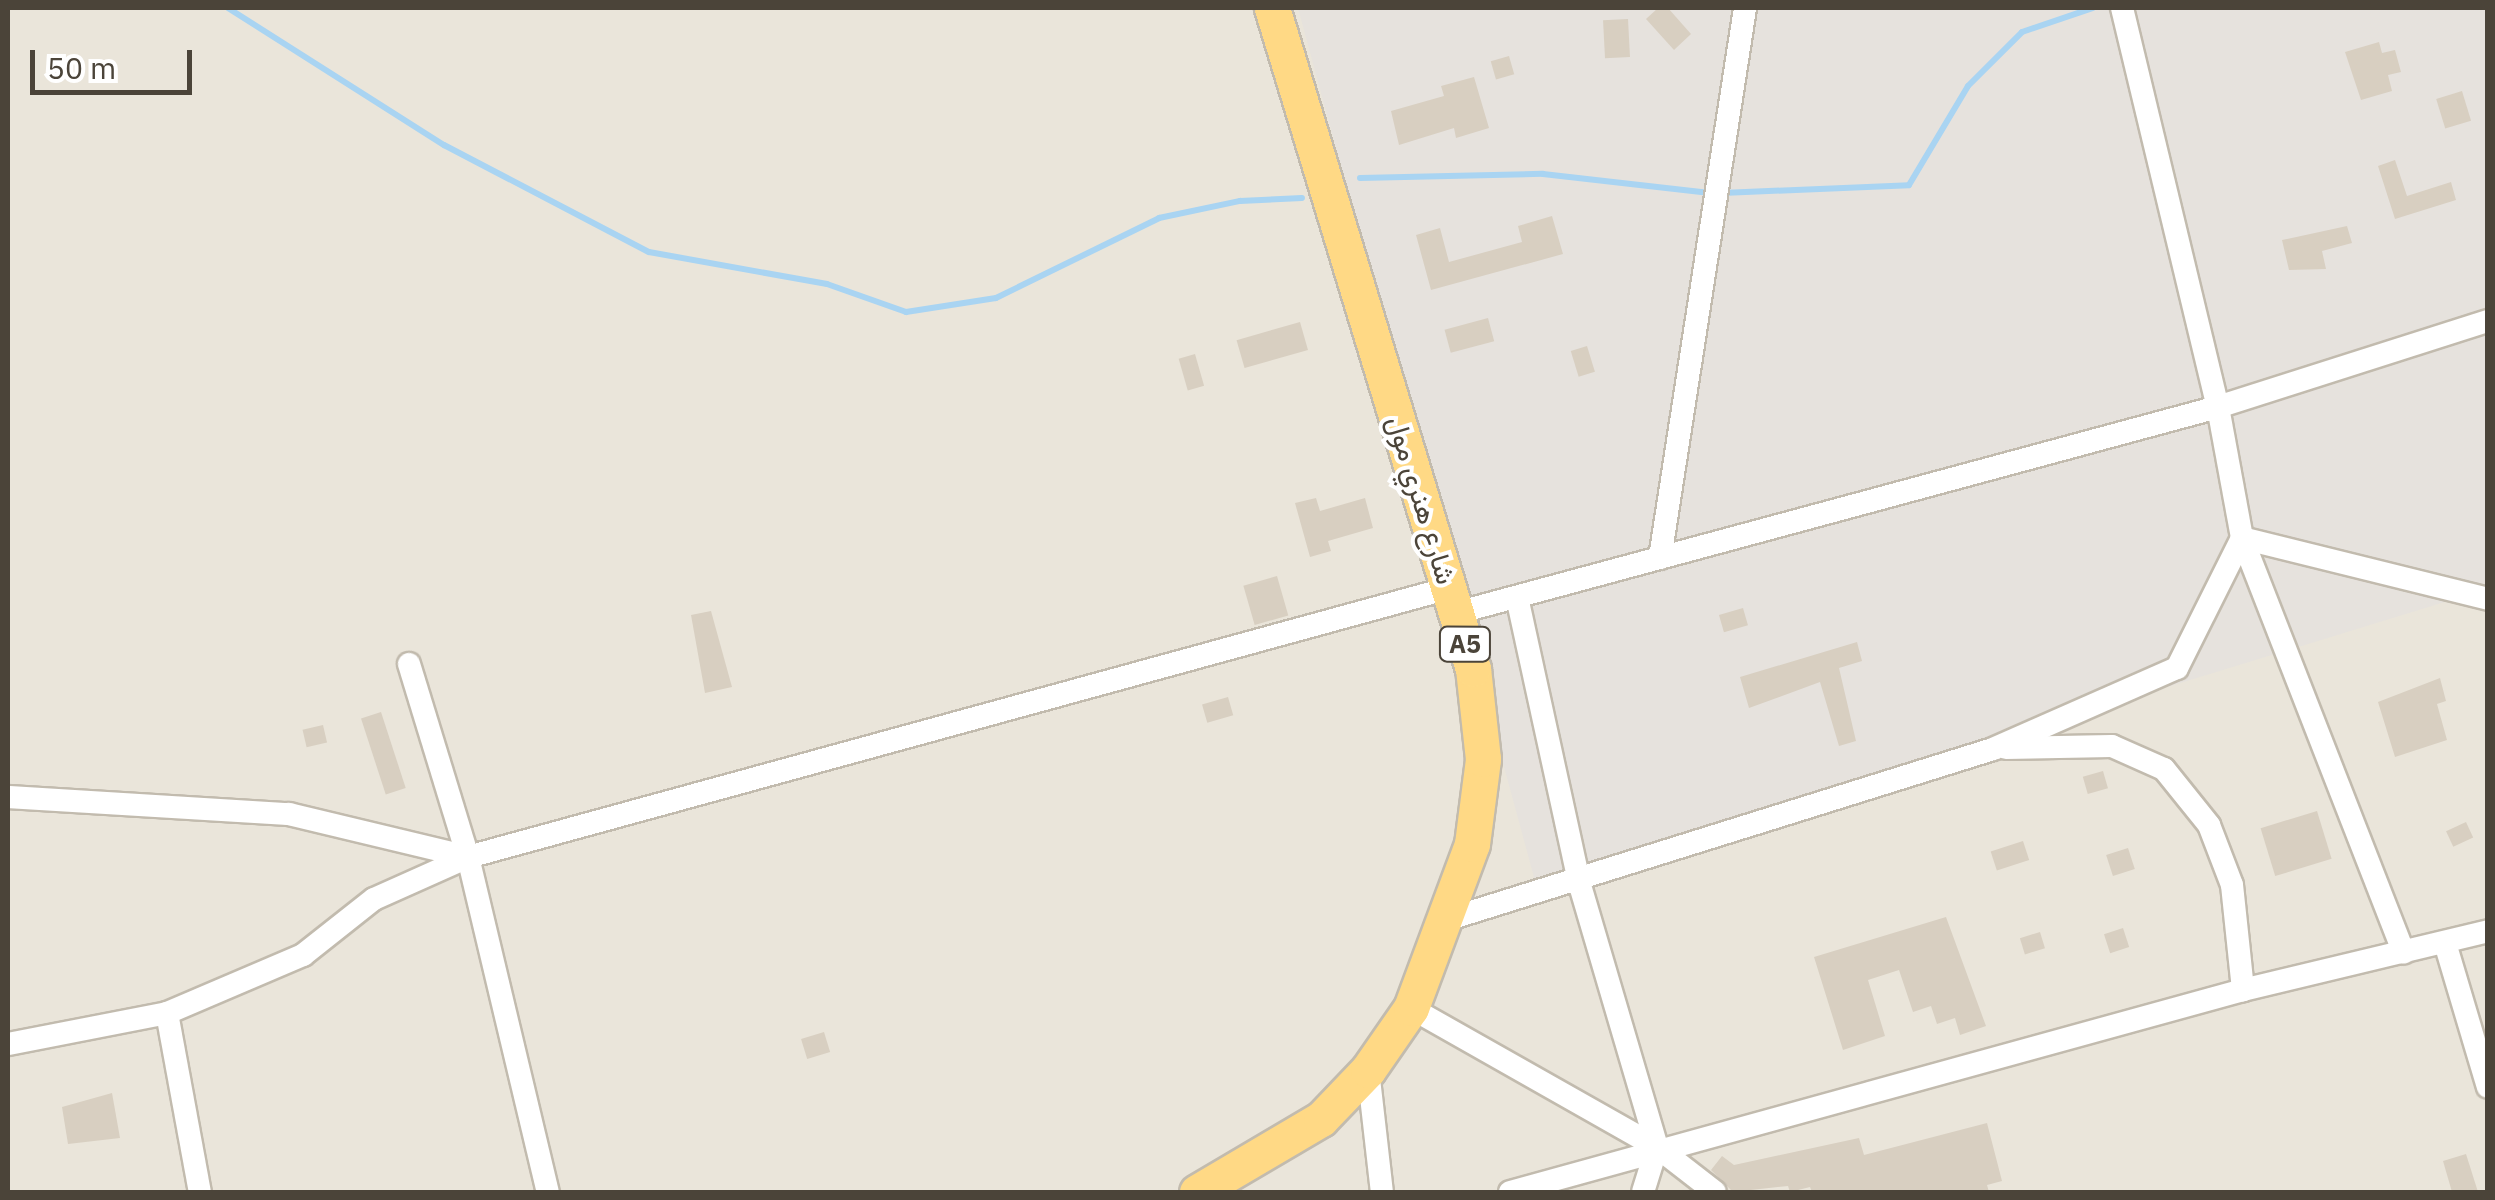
<!DOCTYPE html>
<meta charset="utf-8">
<style>
body{margin:0}
#map{position:relative;width:2495px;height:1200px;overflow:hidden;background:#f6f3ec;font-family:"IBM Plex Sans",Vazirmatn,sans-serif}
div>[style]{position:absolute}
.residential>*{inset:0;background:#eae5da;transform-origin:0 0}
.industrial>*{inset:0;background:#e6e2dd}
.stream>*{height:6px;margin:-3px;padding:0 3px;transform-origin:3px;border-radius:3px;background:#a9d4f2}
.building>*{inset:0;background:#d8cfc1;transform-origin:0 0}
.roads{filter:drop-shadow(2px 0 #c2bbae) drop-shadow(-2px 0 #c2bbae) drop-shadow(0 2px #c2bbae) drop-shadow(0 -2px #c2bbae)}
.minor>*{height:22px;margin:-11px;padding:0 11px;transform-origin:11px;border-radius:11px;background:#fff}
.trunk>*{height:35px;margin:-17.5px;padding:0 17.5px;transform-origin:17.5px;border-radius:17.5px;background:#ffd985}
span{translate:-50% -50%;white-space:nowrap;text-align:center;line-height:1.15;-webkit-text-stroke:8px #fff;paint-order:stroke}
.shield-label span{padding:2px 8px;background:#fff;border:2px solid;border-radius:8px;-webkit-text-stroke-width:0}
.shield-label{font-size:25px;color:#4b4439;font-weight:700}
.street-label{font-size:28px;color:#4b4439}
.frame{position:absolute;inset:0;border:10px solid #4b4439;pointer-events:none}
.scale{position:absolute;left:30px;top:50px;width:162px;height:45px;box-sizing:border-box;border:5px solid #4b4439;border-top:0;padding-left:12px;font-size:30px;line-height:35px;white-space:nowrap;color:#4b4439;-webkit-text-stroke:8px #fff;paint-order:stroke}
</style>
<div id="map">
<div class="residential">
<i style="left:8px;top:8px;width:2479px;height:1184px"></i>
</div>
<div class="industrial">
<i style="clip-path:polygon(1298px 8px,2487px 8px,2487px 589px,1535px 881px)"></i>
</div>
<div class="stream">
<i style="left:228px;top:8px;width:256px;rotate:32.4deg"></i>
<i style="left:444px;top:145px;width:231px;rotate:27.6deg"></i>
<i style="left:649px;top:252px;width:181px;rotate:10.2deg"></i>
<i style="left:827px;top:284px;width:84px;rotate:19.5deg"></i>
<i style="left:906px;top:312px;width:91px;rotate:-8.8deg"></i>
<i style="left:996px;top:298px;width:182px;rotate:-26.1deg"></i>
<i style="left:1159px;top:218px;width:83px;rotate:-11.9deg"></i>
<i style="left:1240px;top:201px;width:62px;rotate:-2.8deg"></i>
<i style="left:1360px;top:178px;width:183px;rotate:-1.3deg"></i>
<i style="left:1543px;top:174px;width:168px;rotate:6.5deg"></i>
<i style="left:1722px;top:193px;width:187px;rotate:-2.4deg"></i>
<i style="left:1909px;top:185px;width:115px;rotate:-59.2deg"></i>
<i style="left:1968px;top:86px;width:76px;rotate:-45deg"></i>
<i style="left:2022px;top:32px;width:75px;rotate:-18.7deg"></i>
</div>
<div class="building">
<i style="clip-path:polygon(1658px 8px,1668px 8px,1691px 34px,1674px 50px,1646px 19px)"></i>
<i style="left:1628px;top:19px;width:38px;height:25px;rotate:87deg"></i>
<i style="clip-path:polygon(2379px 42px,2382px 53px,2395px 50px,2401px 72px,2388px 75px,2392px 91px,2361px 100px,2345px 52px)"></i>
<i style="left:1509px;top:56px;width:19px;height:19px;rotate:74deg"></i>
<i style="clip-path:polygon(1474px 77px,1489px 128px,1456px 138px,1454px 128px,1399px 145px,1391px 111px,1444px 96px,1441px 86px)"></i>
<i style="left:2462px;top:91px;width:31px;height:27px;rotate:73deg"></i>
<i style="clip-path:polygon(2395px 160px,2407px 196px,2451px 182px,2456px 200px,2395px 219px,2378px 166px)"></i>
<i style="clip-path:polygon(1552px 216px,1563px 254px,1431px 290px,1416px 235px,1440px 228px,1449px 262px,1522px 242px,1518px 226px)"></i>
<i style="clip-path:polygon(2347px 226px,2352px 243px,2322px 251px,2326px 269px,2289px 270px,2282px 240px)"></i>
<i style="left:1488px;top:318px;width:24px;height:45px;rotate:75deg"></i>
<i style="left:1300px;top:322px;width:29px;height:66px;rotate:74deg"></i>
<i style="left:1587px;top:346px;width:27px;height:17px;rotate:73deg"></i>
<i style="left:1195px;top:354px;width:33px;height:17px;rotate:74deg"></i>
<i style="clip-path:polygon(1316px 498px,1320px 511px,1365px 498px,1373px 528px,1328px 541px,1331px 551px,1310px 557px,1295px 503px)"></i>
<i style="left:1277px;top:576px;width:41px;height:35px;rotate:74deg"></i>
<i style="left:1743px;top:608px;width:18px;height:25px;rotate:74deg"></i>
<i style="clip-path:polygon(711px 611px,732px 687px,705px 693px,691px 615px)"></i>
<i style="clip-path:polygon(1857px 642px,1862px 661px,1839px 668px,1856px 741px,1839px 746px,1820px 682px,1749px 708px,1740px 677px)"></i>
<i style="clip-path:polygon(2440px 678px,2446px 701px,2437px 704px,2447px 740px,2395px 757px,2378px 702px)"></i>
<i style="left:1228px;top:697px;width:19px;height:27px;rotate:74deg"></i>
<i style="left:381px;top:712px;width:80px;height:21px;rotate:72deg"></i>
<i style="left:323px;top:725px;width:18px;height:21px;rotate:77deg"></i>
<i style="left:2103px;top:771px;width:18px;height:21px;rotate:74deg"></i>
<i style="left:2317px;top:811px;width:50px;height:59px;rotate:73deg"></i>
<i style="left:2466px;top:822px;width:17px;height:22px;rotate:65deg"></i>
<i style="left:2023px;top:841px;width:20px;height:34px;rotate:72deg"></i>
<i style="left:2128px;top:848px;width:22px;height:23px;rotate:72deg"></i>
<i style="clip-path:polygon(1946px 917px,1986px 1026px,1960px 1035px,1955px 1018px,1937px 1024px,1931px 1006px,1913px 1012px,1899px 970px,1868px 980px,1885px 1036px,1843px 1050px,1814px 957px)"></i>
<i style="left:2123px;top:928px;width:20px;height:20px;rotate:72deg"></i>
<i style="left:2040px;top:932px;width:17px;height:21px;rotate:73deg"></i>
<i style="left:824px;top:1032px;width:21px;height:24px;rotate:73deg"></i>
<i style="clip-path:polygon(112px 1093px,120px 1138px,68px 1144px,62px 1107px)"></i>
<i style="clip-path:polygon(1987px 1123px,2002px 1181px,1987px 1185px,1989px 1192px,1812px 1192px,1810px 1187px,1790px 1192px,1788px 1186px,1733px 1192px,1711px 1170px,1722px 1156px,1734px 1165px,1859px 1138px,1864px 1155px)"></i>
<i style="clip-path:polygon(2466px 1154px,2478px 1192px,2452px 1192px,2443px 1161px)"></i>
</div>
<div class="roads">
<div class="minor">
<i style="left:2122px;top:8px;width:410px;rotate:76.5deg"></i>
<i style="left:2218px;top:407px;width:133px;rotate:79.6deg"></i>
<i style="left:2242px;top:538px;width:445px;rotate:68.7deg"></i>
<i style="left:2242px;top:538px;width:253px;rotate:13.9deg"></i>
<i style="left:1660px;top:558px;width:557px;rotate:-81.21deg"></i>
<i style="left:1517px;top:597px;width:292px;rotate:77.7deg"></i>
<i style="left:1579px;top:882px;width:276px;rotate:73.6deg"></i>
<i style="left:1657px;top:1147px;width:73px;rotate:37.8deg"></i>
<i style="left:1456px;top:613px;width:789px;rotate:-15.13deg"></i>
<i style="left:2218px;top:407px;width:283px;rotate:-17.7deg"></i>
<i style="left:409px;top:664px;width:202px;rotate:73deg"></i>
<i style="left:468px;top:857px;width:344px;rotate:76.6deg"></i>
<i style="left:2006px;top:748px;width:106px;rotate:-1.1deg"></i>
<i style="left:2112px;top:746px;width:57px;rotate:23.9deg"></i>
<i style="left:2164px;top:769px;width:72px;rotate:51.2deg"></i>
<i style="left:2209px;top:825px;width:64px;rotate:69deg"></i>
<i style="left:2232px;top:885px;width:106px;rotate:84deg"></i>
<i style="left:8px;top:797px;width:282px;rotate:3.5deg"></i>
<i style="left:289px;top:814px;width:184px;rotate:13.5deg"></i>
<i style="left:1449px;top:919px;width:570px;rotate:-17.35deg"></i>
<i style="left:1993px;top:749px;width:201px;rotate:-23.8deg"></i>
<i style="left:2177px;top:668px;width:145px;rotate:-63.4deg"></i>
<i style="left:2445px;top:943px;width:150px;rotate:73.4deg"></i>
<i style="left:1411px;top:1008px;width:283px;rotate:29.5deg"></i>
<i style="left:1657px;top:1147px;width:47px;rotate:107.3deg"></i>
<i style="left:167px;top:1013px;width:182px;rotate:79.6deg"></i>
<i style="left:8px;top:1044px;width:162px;rotate:-11deg"></i>
<i style="left:167px;top:1013px;width:148px;rotate:-23.1deg"></i>
<i style="left:303px;top:955px;width:90px;rotate:-38.3deg"></i>
<i style="left:374px;top:899px;width:103px;rotate:-24.1deg"></i>
<i style="left:468px;top:857px;width:1017px;rotate:-15.33deg"></i>
<i style="left:1368px;top:1070px;width:123px;rotate:83.5deg"></i>
<i style="left:1510px;top:1192px;width:760px;rotate:-15.41deg"></i>
<i style="left:2243px;top:990px;width:252px;rotate:-13.5deg"></i>
</div>
<div class="trunk">
<i style="left:1197px;top:1192px;width:144px;rotate:-30.5deg"></i>
<i style="left:1321px;top:1119px;width:68px;rotate:-46.2deg"></i>
<i style="left:1368px;top:1070px;width:75px;rotate:-55.3deg"></i>
<i style="left:1411px;top:1008px;width:175px;rotate:-69.6deg"></i>
<i style="left:1472px;top:844px;width:86px;rotate:-82.6deg"></i>
<i style="left:1483px;top:759px;width:91px;rotate:-96.3deg"></i>
<i style="left:1473px;top:669px;width:691px;rotate:-106.91deg"></i>
</div>
</div>
<div class="shield-label">
<span style="left:1465px;top:644px">A5</span>
</div>
<div class="street-label">
<span style="left:1422px;top:500px;rotate:73deg">شارع هنري مول</span>
</div>
<div class="frame"></div>
<div class="scale">50 m</div>
</div>
